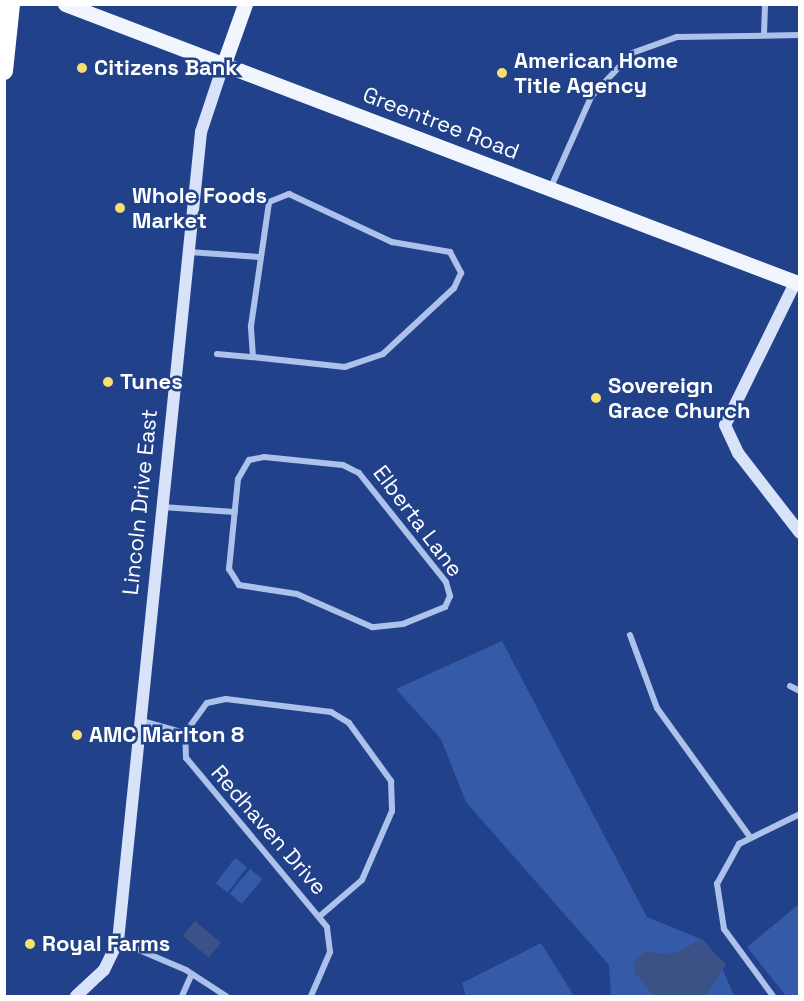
<!DOCTYPE html>
<style>
body{margin:0}
#map{position:relative;width:804px;height:1001px;overflow:hidden;background:#21428a;font-family:"Space Grotesk",sans-serif}
div>[style]{position:absolute}
.green>*{inset:0;background:#355aa7;transform-origin:0 0}
.water>*{inset:0;background:#3b5287;transform-origin:0 0}
.street>*{height:6px;margin:-3px;padding:0 3px;transform-origin:3px;border-radius:3px;background:#adc2eb}
.secondary>*{height:12px;margin:-6px;padding:0 6px;transform-origin:6px;border-radius:6px;background:#d8e2f8}
.primary>*{height:15px;margin:-7.5px;padding:0 7.5px;transform-origin:7.5px;border-radius:7.5px;background:#f1f5fe}
.highway>*{height:18px;margin:-9px;padding:0 9px;transform-origin:9px;border-radius:9px;background:#fff}
.dots>*{width:16px;height:16px;translate:-50% -50%;box-sizing:border-box;border:3px solid #21428a;border-radius:50%}
span{translate:-50% -50%;white-space:nowrap;text-align:center;line-height:1.15;-webkit-text-stroke:5px #21428a;paint-order:stroke}
.poi-label{font-size:22px;color:#fff;font-weight:700}
.left{translate:0 -50%;text-align:left}
.street-label{font-size:22px;color:#fff}
.frame{position:absolute;inset:0;border:6px solid #fff;pointer-events:none}
</style>
<div id="map">
<div class="green">
<i style="clip-path:polygon(502px 641px,647px 917px,703px 940px,718px 958px,734px 996px,611px 996px,609px 965px,466px 802px,441px 739px,396px 689px)"></i>
<i style="left:235px;top:858px;width:15px;height:32px;rotate:37deg"></i>
<i style="left:250px;top:869px;width:16px;height:32px;rotate:40deg"></i>
<i style="clip-path:polygon(799px 904px,799px 996px,786px 996px,747px 947px)"></i>
<i style="clip-path:polygon(541px 943px,574px 996px,466px 996px,462px 983px)"></i>
</div>
<div class="water">
<i style="left:195px;top:921px;width:34px;height:19px;rotate:40deg"></i>
<i style="clip-path:polygon(701px 940px,726px 964px,706px 996px,653px 996px,635px 973px,633px 964px,644px 952px,673px 954px)"></i>
</div>
<div class="street">
<i style="left:764px;top:34px;width:30px;rotate:-88deg"></i>
<i style="left:551px;top:187px;width:98px;rotate:-66deg"></i>
<i style="left:591px;top:97px;width:60px;rotate:-47deg"></i>
<i style="left:632px;top:53px;width:48px;rotate:-19.6deg"></i>
<i style="left:677px;top:37px;width:123px;rotate:-0.9deg"></i>
<i style="left:289px;top:194px;width:114px;rotate:25deg"></i>
<i style="left:392px;top:242px;width:59px;rotate:9.8deg"></i>
<i style="left:450px;top:252px;width:24px;rotate:62deg"></i>
<i style="left:461px;top:273px;width:17px;rotate:115deg"></i>
<i style="left:454px;top:288px;width:97px;rotate:137.1deg"></i>
<i style="left:383px;top:354px;width:40px;rotate:161.1deg"></i>
<i style="left:345px;top:367px;width:93px;rotate:-173.8deg"></i>
<i style="left:253px;top:357px;width:31px;rotate:-94deg"></i>
<i style="left:251px;top:326px;width:125px;rotate:-81.7deg"></i>
<i style="left:269px;top:202px;width:22px;rotate:-22deg"></i>
<i style="left:189px;top:252px;width:70px;rotate:4.1deg"></i>
<i style="left:217px;top:354px;width:36px;rotate:5deg"></i>
<i style="left:264px;top:457px;width:79px;rotate:5.8deg"></i>
<i style="left:343px;top:465px;width:18px;rotate:27deg"></i>
<i style="left:359px;top:473px;width:139px;rotate:51.4deg"></i>
<i style="left:446px;top:582px;width:15px;rotate:74deg"></i>
<i style="left:450px;top:596px;width:12px;rotate:114deg"></i>
<i style="left:445px;top:607px;width:45px;rotate:158deg"></i>
<i style="left:403px;top:624px;width:31px;rotate:174deg"></i>
<i style="left:372px;top:627px;width:82px;rotate:-156.3deg"></i>
<i style="left:297px;top:594px;width:59px;rotate:-171.2deg"></i>
<i style="left:239px;top:585px;width:19px;rotate:-122deg"></i>
<i style="left:229px;top:569px;width:90px;rotate:-84.3deg"></i>
<i style="left:238px;top:479px;width:22px;rotate:-60deg"></i>
<i style="left:249px;top:460px;width:15px;rotate:-11deg"></i>
<i style="left:162px;top:507px;width:73px;rotate:3.9deg"></i>
<i style="left:630px;top:635px;width:78px;rotate:69.7deg"></i>
<i style="left:657px;top:708px;width:159px;rotate:54.2deg"></i>
<i style="left:790px;top:686px;width:11px;rotate:27deg"></i>
<i style="left:142px;top:721px;width:45px;rotate:15.6deg"></i>
<i style="left:118px;top:941px;width:74px;rotate:23.1deg"></i>
<i style="left:186px;top:970px;width:48px;rotate:33deg"></i>
<i style="left:182px;top:996px;width:24px;rotate:-66deg"></i>
<i style="left:311px;top:996px;width:48px;rotate:-66.6deg"></i>
<i style="left:330px;top:952px;width:25px;rotate:-97deg"></i>
<i style="left:327px;top:927px;width:220px;rotate:-129.8deg"></i>
<i style="left:186px;top:758px;width:25px;rotate:-92deg"></i>
<i style="left:185px;top:733px;width:37px;rotate:-54deg"></i>
<i style="left:207px;top:703px;width:19px;rotate:-12deg"></i>
<i style="left:226px;top:699px;width:106px;rotate:7.1deg"></i>
<i style="left:331px;top:712px;width:21px;rotate:31deg"></i>
<i style="left:349px;top:723px;width:72px;rotate:54.1deg"></i>
<i style="left:391px;top:781px;width:30px;rotate:88deg"></i>
<i style="left:392px;top:811px;width:75px;rotate:113.5deg"></i>
<i style="left:362px;top:880px;width:55px;rotate:139.4deg"></i>
<i style="left:773px;top:996px;width:83px;rotate:-126.2deg"></i>
<i style="left:724px;top:929px;width:46px;rotate:-98.8deg"></i>
<i style="left:717px;top:884px;width:46px;rotate:-61.2deg"></i>
<i style="left:739px;top:844px;width:68px;rotate:-26.2deg"></i>
</div>
<div class="secondary">
<i style="left:795px;top:283px;width:158px;rotate:116.2deg"></i>
<i style="left:725px;top:425px;width:31px;rotate:65deg"></i>
<i style="left:738px;top:453px;width:101px;rotate:52.2deg"></i>
<i style="left:76px;top:996px;width:38px;rotate:-43deg"></i>
<i style="left:104px;top:970px;width:32px;rotate:-64deg"></i>
<i style="left:118px;top:941px;width:813px;rotate:-84.14deg"></i>
<i style="left:201px;top:132px;width:73px;rotate:-71.6deg"></i>
</div>
<div class="primary">
<i style="left:65px;top:4px;width:787px;rotate:20.85deg"></i>
<i style="left:224px;top:63px;width:63px;rotate:-70.4deg"></i>
</div>
<div class="highway">
<i style="left:4px;top:71px;width:67px;rotate:-84deg"></i>
</div>
<div class="dots">
<i style="left:82px;top:68px;background:#f7e06e"></i>
<i style="left:502px;top:73px;background:#f7e06e"></i>
<i style="left:120px;top:208px;background:#f7e06e"></i>
<i style="left:108px;top:382px;background:#f7e06e"></i>
<i style="left:596px;top:398px;background:#f7e06e"></i>
<i style="left:77px;top:735px;background:#f7e06e"></i>
<i style="left:30px;top:944px;background:#f7e06e"></i>
</div>
<div class="poi-label">
<span class="left" style="left:514px;top:73px">American Home<br>Title Agency</span>
<span class="left" style="left:94px;top:68px">Citizens Bank</span>
<span class="left" style="left:132px;top:208px">Whole Foods<br>Market</span>
<span class="left" style="left:120px;top:382px">Tunes</span>
<span class="left" style="left:608px;top:398px">Sovereign<br>Grace Church</span>
<span class="left" style="left:89px;top:735px">AMC Marlton 8</span>
<span class="left" style="left:42px;top:944px">Royal Farms</span>
</div>
<div class="street-label">
<span style="left:441px;top:123px;rotate:21deg">Greentree Road</span>
<span style="left:140px;top:502px;rotate:-84deg">Lincoln Drive East</span>
<span style="left:418px;top:521px;rotate:53deg">Elberta Lane</span>
<span style="left:269px;top:830px;rotate:49deg">Redhaven Drive</span>
</div>
<div class="frame"></div>
</div>
